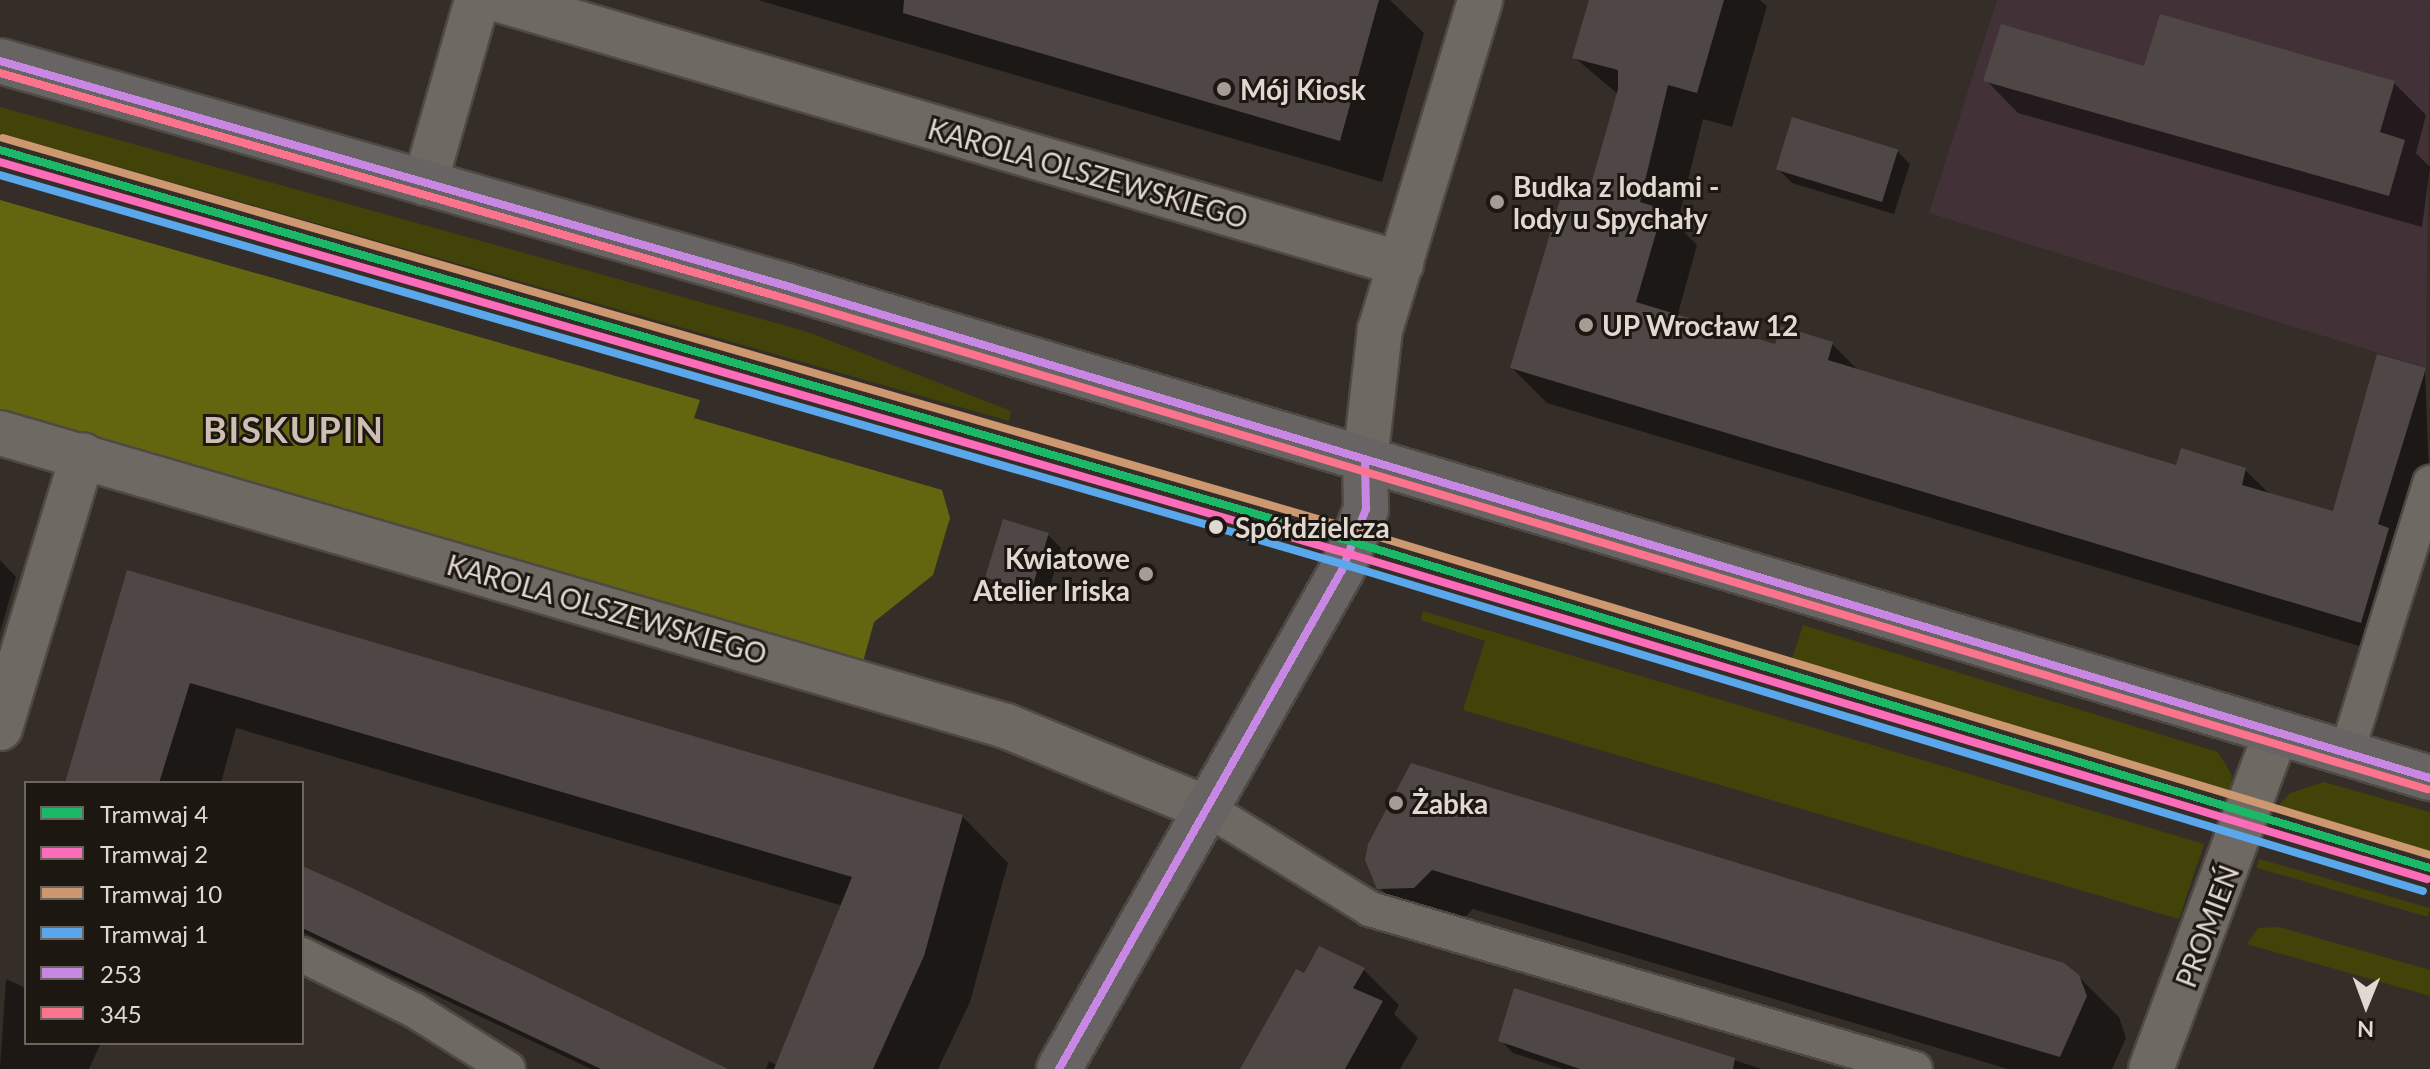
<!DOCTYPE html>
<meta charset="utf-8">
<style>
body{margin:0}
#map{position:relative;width:2430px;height:1069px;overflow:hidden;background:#352e28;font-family:Lato,sans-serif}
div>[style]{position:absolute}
.commercial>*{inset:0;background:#423137}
.green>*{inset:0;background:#414309;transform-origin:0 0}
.forest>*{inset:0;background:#63660f}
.shadow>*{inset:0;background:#0007}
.building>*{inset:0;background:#4e4746;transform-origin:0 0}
.roads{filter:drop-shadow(2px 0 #4f4944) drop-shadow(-2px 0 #4f4944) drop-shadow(0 2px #4f4944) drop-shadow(0 -2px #4f4944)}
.lane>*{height:34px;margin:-17px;padding:0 17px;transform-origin:17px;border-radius:17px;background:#6f6964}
.street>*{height:44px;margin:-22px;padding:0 22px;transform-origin:22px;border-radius:22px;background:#6f6964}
.secondary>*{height:44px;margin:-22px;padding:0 22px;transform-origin:22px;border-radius:22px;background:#676463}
.bus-1>*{height:8px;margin:-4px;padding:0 4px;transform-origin:4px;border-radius:4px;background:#c787e3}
.bus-2>*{height:8px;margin:-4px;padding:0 4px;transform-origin:4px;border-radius:4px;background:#fc738d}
.tram-1>*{height:8px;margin:-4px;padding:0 4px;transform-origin:4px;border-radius:4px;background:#1ab867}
.tram-2>*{height:8px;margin:-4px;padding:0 4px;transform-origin:4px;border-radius:4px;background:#fb6dba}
.tram-3>*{height:8px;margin:-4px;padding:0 4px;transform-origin:4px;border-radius:4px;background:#cd976f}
.tram-4>*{height:8px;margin:-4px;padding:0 4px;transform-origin:4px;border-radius:4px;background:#5aa8eb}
.dots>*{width:22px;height:22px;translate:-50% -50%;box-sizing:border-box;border:4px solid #1d1712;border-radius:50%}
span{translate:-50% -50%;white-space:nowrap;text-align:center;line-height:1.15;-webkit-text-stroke:6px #1d1712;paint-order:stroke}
.poi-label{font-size:28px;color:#e1d8d2;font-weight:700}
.left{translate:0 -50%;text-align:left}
.right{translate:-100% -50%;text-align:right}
.street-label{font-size:28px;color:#e1d8d2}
.stop-label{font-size:28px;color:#e1d8d2;font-weight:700}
.district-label{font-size:36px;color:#cfbeb2;font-weight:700;letter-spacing:2px}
.legend{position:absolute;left:24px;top:781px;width:280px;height:264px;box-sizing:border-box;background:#1d1712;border:2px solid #6b645f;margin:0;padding:10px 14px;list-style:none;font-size:24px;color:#e1d8d2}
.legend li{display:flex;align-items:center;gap:16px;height:40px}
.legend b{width:40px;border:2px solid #6b645f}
.north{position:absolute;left:2326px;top:965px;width:80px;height:80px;-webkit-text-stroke:6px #1d1712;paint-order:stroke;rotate:181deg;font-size:22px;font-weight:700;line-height:32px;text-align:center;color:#e1d8d2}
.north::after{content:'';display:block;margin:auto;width:28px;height:36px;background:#e1d8d2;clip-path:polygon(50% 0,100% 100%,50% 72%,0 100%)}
</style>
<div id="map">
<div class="commercial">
<i style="clip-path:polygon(1997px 0,2430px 0,2426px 368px,1929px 213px)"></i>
</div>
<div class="green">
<i style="clip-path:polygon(0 107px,808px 332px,1011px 411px,1009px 421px,0 133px)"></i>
<i style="clip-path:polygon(1423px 611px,2204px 844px,2179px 919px,1463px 710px,1485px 641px,1421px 620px)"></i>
<i style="clip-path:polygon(1803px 625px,2218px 752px,2232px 775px,2230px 792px,1792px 659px)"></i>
<i style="clip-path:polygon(2324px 782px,2430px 812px,2430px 854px,2276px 808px,2290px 793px)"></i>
<i style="left:2259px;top:859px;width:178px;height:9px;rotate:16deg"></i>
<i style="clip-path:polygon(2279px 927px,2430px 970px,2430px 996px,2247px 944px,2258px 928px)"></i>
</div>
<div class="forest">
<i style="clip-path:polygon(0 200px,700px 400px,694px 418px,942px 490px,950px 518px,933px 575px,874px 622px,863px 662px,0 414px)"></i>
</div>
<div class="shadow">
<i style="clip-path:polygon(758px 0,1390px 0,1424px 33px,1382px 182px)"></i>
<i style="clip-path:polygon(1590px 0,1760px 0,1767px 6px,1732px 127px,1703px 119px,1677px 225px,1697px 245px,1677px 317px,1777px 347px,1832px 344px,1860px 372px,2178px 467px,2245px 470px,2271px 495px,2334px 514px,2425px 370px,2430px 502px,2414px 555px,2423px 565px,2396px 657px,1547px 403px,1512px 368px,1591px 190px,1619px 95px,1574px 57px)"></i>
<i style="clip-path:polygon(2146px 68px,2394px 83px,2426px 115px,2416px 153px,2430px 167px,2422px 227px,2018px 113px,1986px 80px)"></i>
<i style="clip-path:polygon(1897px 151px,1910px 164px,1894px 214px,1792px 183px,1779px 170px)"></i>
<i style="clip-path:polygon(1048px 535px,1061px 548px,1045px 604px,1004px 590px,990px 577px)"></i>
<i style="clip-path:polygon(0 560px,16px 577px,0 632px)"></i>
<i style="clip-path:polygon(129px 572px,962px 816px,1008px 863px,970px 1002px,938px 1069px,766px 1069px,769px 1061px,778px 1066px,843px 906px,236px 728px,221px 783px,67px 783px)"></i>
<i style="clip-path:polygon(1370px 845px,2078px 976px,2119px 1017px,2126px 1038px,2112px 1069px,2008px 1069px,1473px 909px,1455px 927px,1420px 928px,1379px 887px)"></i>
<i style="clip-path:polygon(302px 868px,669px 1069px,591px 1069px,302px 932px)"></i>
<i style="clip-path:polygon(1364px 970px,1399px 1005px,1394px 1014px,1418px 1038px,1400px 1069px,1242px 1069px,1304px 976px)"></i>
<i style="clip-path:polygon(6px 979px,26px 988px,26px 1043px,101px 1043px,89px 1069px,0 1069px)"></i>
<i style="clip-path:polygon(1515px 991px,1762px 1069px,1563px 1069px,1513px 1053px,1500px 1040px)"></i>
</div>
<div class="building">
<i style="clip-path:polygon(904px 0,1379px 0,1340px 141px,903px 13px)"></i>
<i style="clip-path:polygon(1589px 0,1724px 0,1697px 93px,1668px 85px,1640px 202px,1663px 209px,1636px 302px,1775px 344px,1781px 326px,1833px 342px,1828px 360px,2176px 465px,2181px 448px,2246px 468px,2242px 485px,2333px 511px,2377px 354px,2426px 368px,2378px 524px,2389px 528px,2361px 623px,1510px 368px,1566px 180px,1590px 188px,1618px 89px,1618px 70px,1572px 58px)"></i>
<i style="clip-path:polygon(2160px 14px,2395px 81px,2380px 132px,2405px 140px,2389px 196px,1983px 81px,2001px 24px,2144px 66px)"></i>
<i style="left:1792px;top:117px;width:111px;height:55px;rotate:17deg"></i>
<i style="left:1003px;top:519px;width:48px;height:61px;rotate:17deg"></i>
<i style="clip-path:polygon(127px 570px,963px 815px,924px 956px,873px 1069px,774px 1069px,852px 877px,190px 683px,159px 783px,65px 783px)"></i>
<i style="clip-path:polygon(1411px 763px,2064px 963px,2079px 975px,2087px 996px,2060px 1057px,1432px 870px,1414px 888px,1377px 889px,1365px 860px,1368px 844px)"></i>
<i style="clip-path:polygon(302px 866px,352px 888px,728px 1069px,601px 1069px,302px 928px)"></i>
<i style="clip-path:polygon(1319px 946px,1365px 968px,1353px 988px,1383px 1001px,1345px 1069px,1240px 1069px,1296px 969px,1304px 973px)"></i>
<i style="clip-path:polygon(1514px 988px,1735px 1058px,1733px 1069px,1580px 1069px,1498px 1041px)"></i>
</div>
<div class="roads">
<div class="lane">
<i style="left:2346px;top:755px;width:285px;rotate:-72.8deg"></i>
<i style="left:1206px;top:808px;width:193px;rotate:31.6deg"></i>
<i style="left:1370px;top:909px;width:568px;rotate:16.36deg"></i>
<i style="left:302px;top:955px;width:125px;rotate:26.2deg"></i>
<i style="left:414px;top:1010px;width:111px;rotate:32.1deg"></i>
</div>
<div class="street">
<i style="left:499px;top:0;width:940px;rotate:16.31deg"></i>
<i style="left:425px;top:183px;width:190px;rotate:-74.1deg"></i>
<i style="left:0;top:433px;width:1048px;rotate:16.24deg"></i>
<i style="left:1006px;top:726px;width:216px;rotate:22.3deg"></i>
<i style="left:1365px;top:461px;width:132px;rotate:-83.5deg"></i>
<i style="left:1380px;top:330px;width:345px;rotate:-73.1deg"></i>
<i style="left:0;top:728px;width:285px;rotate:-73.1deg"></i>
<i style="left:2151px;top:1069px;width:355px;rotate:-69.6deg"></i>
</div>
<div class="secondary">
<i style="left:0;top:61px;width:822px;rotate:15.96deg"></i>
<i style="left:790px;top:287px;width:1712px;rotate:16.67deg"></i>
<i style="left:1059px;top:1069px;width:574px;rotate:-60.44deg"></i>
<i style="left:1342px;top:570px;width:66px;rotate:-68.5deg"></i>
<i style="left:1366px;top:509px;width:48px;rotate:-91.2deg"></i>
</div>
</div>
<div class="bus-1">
<i style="left:0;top:61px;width:822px;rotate:15.96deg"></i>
<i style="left:790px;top:287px;width:1712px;rotate:16.67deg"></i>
<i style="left:1059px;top:1069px;width:574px;rotate:-60.44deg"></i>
<i style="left:1342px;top:570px;width:66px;rotate:-68.5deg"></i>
<i style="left:1366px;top:509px;width:48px;rotate:-91.2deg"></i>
</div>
<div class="bus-2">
<i style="left:0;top:73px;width:819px;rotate:16.02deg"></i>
<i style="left:787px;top:299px;width:1712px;rotate:16.64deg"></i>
</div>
<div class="tram-1">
<i style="left:0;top:150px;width:1412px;rotate:16.16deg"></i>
<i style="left:1356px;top:543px;width:1122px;rotate:16.84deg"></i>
</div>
<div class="tram-2">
<i style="left:0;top:162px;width:1409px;rotate:16.2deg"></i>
<i style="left:1353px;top:555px;width:1122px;rotate:16.79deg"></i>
</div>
<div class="tram-3">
<i style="left:3px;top:138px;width:1412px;rotate:16.16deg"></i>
<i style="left:1359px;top:531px;width:1119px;rotate:16.83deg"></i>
</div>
<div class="tram-4">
<i style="left:0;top:175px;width:1405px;rotate:16.16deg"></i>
<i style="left:1349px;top:566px;width:1122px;rotate:16.84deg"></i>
</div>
<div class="dots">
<i style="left:1224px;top:89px;background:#a59c96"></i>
<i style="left:1497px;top:202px;background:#a59c96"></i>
<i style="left:1586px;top:325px;background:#a59c96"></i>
<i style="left:1216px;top:527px;background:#e1d8d2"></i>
<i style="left:1146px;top:574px;background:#a59c96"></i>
<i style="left:1396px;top:803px;background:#a59c96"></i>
</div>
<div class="poi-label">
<span class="left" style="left:1240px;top:89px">Mój Kiosk</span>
<span class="left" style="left:1513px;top:202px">Budka z lodami -<br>lody u Spychały</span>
<span class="left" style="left:1602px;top:325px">UP Wrocław 12</span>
<span class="right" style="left:1130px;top:574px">Kwiatowe<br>Atelier Iriska</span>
<span class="left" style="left:1412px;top:803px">Żabka</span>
</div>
<div class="street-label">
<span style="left:1088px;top:173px;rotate:16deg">KAROLA OLSZEWSKIEGO</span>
<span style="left:607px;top:609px;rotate:16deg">KAROLA OLSZEWSKIEGO</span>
<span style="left:2207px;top:926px;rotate:-69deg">PROMIEŃ</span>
</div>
<div class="stop-label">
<span class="left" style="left:1235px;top:527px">Spółdzielcza</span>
</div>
<div class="district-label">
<span style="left:294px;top:430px">BISKUPIN</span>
</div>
<ul class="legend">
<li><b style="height:10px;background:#1ab867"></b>Tramwaj 4</li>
<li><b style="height:10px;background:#fb6dba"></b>Tramwaj 2</li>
<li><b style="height:10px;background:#cd976f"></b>Tramwaj 10</li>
<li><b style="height:10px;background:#5aa8eb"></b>Tramwaj 1</li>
<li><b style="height:10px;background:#c787e3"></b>253</li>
<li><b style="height:10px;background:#fc738d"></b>345</li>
</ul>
<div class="north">N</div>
</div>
